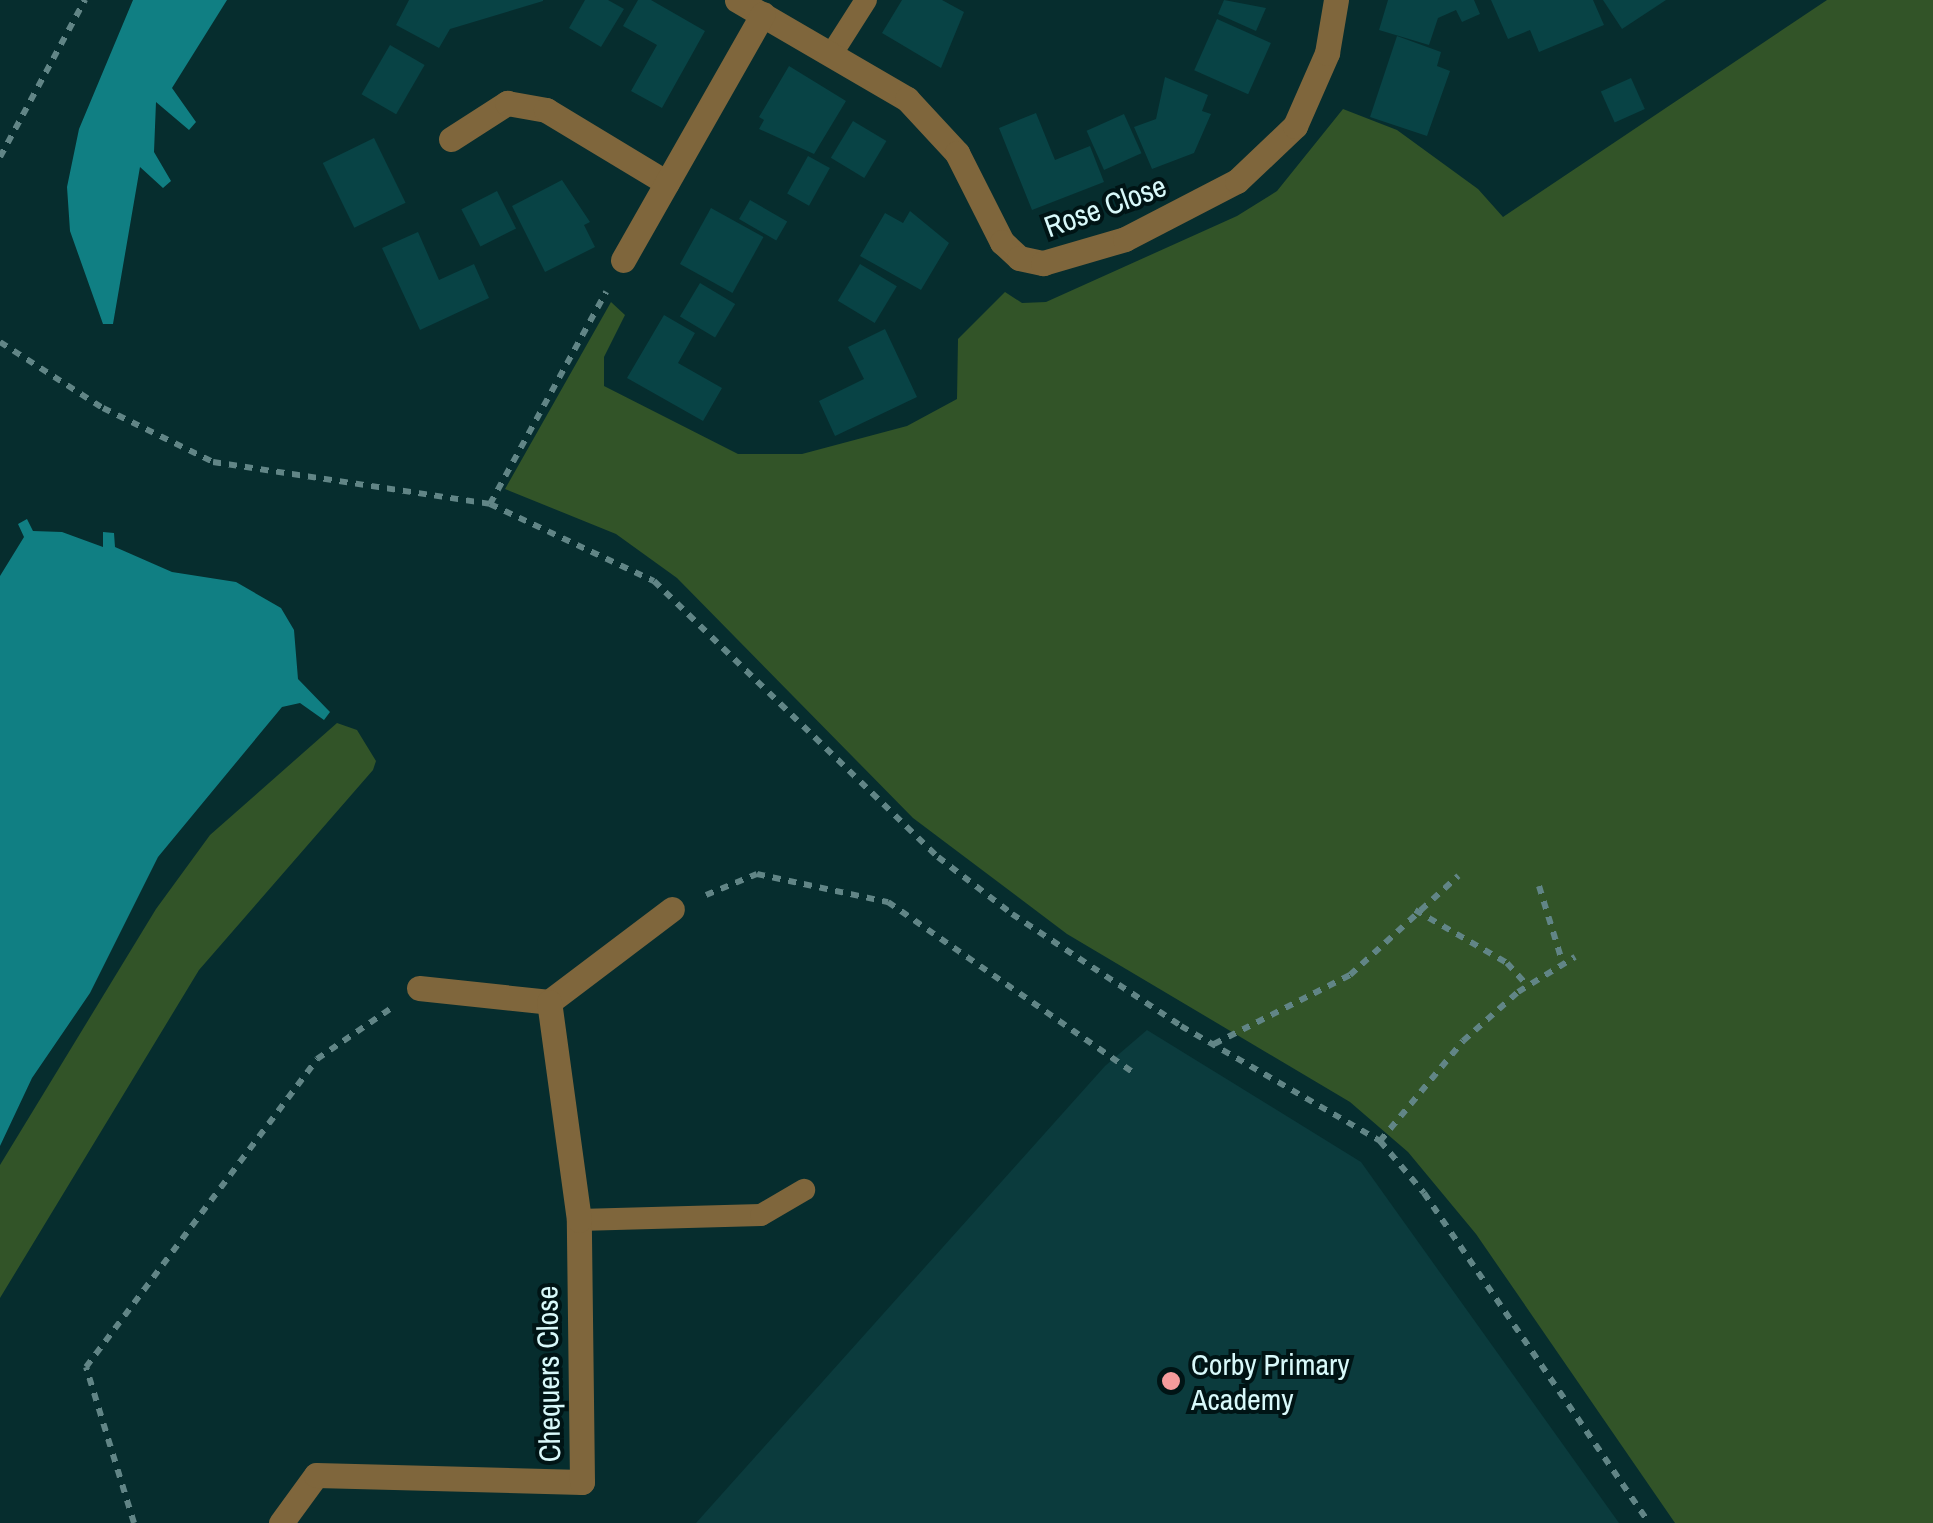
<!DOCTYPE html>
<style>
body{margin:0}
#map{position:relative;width:1933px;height:1523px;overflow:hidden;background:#062d2e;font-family:"Archivo Narrow",sans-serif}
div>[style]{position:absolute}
.built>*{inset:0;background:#0b3b3d}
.green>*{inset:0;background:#325428}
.water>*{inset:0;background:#107f83}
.building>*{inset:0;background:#084345;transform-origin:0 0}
.path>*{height:6px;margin-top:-3px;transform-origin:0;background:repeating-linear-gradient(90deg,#618586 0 8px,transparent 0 16px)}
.service>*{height:22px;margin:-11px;padding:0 11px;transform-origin:11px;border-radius:11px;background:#7f663c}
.minor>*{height:25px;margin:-12.5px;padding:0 12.5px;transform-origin:12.5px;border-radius:12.5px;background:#7f663c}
.dots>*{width:28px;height:28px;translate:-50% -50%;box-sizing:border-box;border:5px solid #001415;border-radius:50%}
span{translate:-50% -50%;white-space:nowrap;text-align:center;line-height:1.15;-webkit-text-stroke:8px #001415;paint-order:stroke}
.street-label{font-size:30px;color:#d8f9fa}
.poi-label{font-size:30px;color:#d8f9fa}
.left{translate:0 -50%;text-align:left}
</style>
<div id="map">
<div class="built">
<i style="clip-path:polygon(1147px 1030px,1361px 1162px,1619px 1523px,696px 1523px,1105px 1066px)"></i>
</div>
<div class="green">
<i style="clip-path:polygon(1827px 0,1933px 0,1933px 1523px,1675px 1523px,1476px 1234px,1408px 1152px,1350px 1102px,1067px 934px,913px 818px,677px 578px,616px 534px,505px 489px,611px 302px,625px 315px,604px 357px,604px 386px,738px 454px,802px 454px,907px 426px,957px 399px,958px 339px,1005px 292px,1022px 303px,1046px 302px,1237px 216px,1277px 191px,1343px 109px,1397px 130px,1478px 189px,1503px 217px)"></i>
<i style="clip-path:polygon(337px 723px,357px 730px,376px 761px,373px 770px,199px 970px,0 1298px,0 1165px,156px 909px,210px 835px)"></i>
</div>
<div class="water">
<i style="clip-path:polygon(133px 0,227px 0,172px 88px,196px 122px,189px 130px,156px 102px,154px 152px,171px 181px,163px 188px,140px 167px,113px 324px,103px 324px,70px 231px,67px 187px,79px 129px)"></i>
<i style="clip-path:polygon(27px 519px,33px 531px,62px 532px,103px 547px,103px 532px,114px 533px,115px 547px,172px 572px,236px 582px,281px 608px,294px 630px,298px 679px,330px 712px,324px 720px,300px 703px,282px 707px,158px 857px,90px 993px,32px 1078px,0 1146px,0 576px,24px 537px,18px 524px)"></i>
</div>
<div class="building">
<i style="clip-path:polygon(409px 0,543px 0,543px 1px,450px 29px,439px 48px,396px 25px)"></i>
<i style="clip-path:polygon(585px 0,608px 0,624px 9px,601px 47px,569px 28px)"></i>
<i style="clip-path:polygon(638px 0,651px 0,705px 31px,662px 108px,631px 91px,657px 45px,623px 26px)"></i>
<i style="clip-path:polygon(902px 0,942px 0,964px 12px,941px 68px,882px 33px)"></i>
<i style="clip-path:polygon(1224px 0,1266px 8px,1256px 31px,1218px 14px)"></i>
<i style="clip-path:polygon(1388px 0,1474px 0,1480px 14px,1462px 22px,1456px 10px,1438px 18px,1429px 45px,1379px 30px)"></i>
<i style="clip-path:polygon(1491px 0,1593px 0,1604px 25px,1539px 52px,1530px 30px,1508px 39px)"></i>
<i style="clip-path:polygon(1603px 0,1666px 0,1622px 29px)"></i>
<i style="left:1217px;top:19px;width:59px;height:56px;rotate:24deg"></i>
<i style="clip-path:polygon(1397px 36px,1441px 52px,1437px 66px,1450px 71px,1427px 136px,1370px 117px)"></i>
<i style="left:390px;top:45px;width:40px;height:57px;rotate:30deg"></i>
<i style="clip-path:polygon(789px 66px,846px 101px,814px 154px,759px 129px,764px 120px,759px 117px)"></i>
<i style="clip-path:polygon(1165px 77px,1208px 95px,1202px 111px,1211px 114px,1194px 153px,1152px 169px,1134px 127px,1156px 119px)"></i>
<i style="left:1631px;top:78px;width:34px;height:33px;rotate:66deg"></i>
<i style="clip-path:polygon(1036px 113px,1055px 160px,1090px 146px,1104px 182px,1032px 210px,999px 128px)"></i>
<i style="left:1124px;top:114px;width:43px;height:41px;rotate:66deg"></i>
<i style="left:853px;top:121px;width:39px;height:43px;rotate:31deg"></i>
<i style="left:374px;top:138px;width:72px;height:57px;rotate:64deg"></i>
<i style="left:808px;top:156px;width:25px;height:43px;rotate:29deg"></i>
<i style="clip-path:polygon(562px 180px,590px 222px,584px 225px,595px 247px,545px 272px,512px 206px)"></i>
<i style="left:497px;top:191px;width:42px;height:40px;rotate:63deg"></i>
<i style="left:750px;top:200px;width:43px;height:22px;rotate:30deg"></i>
<i style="left:711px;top:208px;width:60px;height:64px;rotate:29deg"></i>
<i style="clip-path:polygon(910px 211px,949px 243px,921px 290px,860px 256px,885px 213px,903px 223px)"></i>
<i style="clip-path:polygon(418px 232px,439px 280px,474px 264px,489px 298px,420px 330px,382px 248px)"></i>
<i style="left:860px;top:264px;width:43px;height:43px;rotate:31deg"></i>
<i style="left:700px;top:283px;width:41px;height:39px;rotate:31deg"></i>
<i style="clip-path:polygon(664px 315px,695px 333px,678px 363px,722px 388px,703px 421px,627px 378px)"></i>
<i style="clip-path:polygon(885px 329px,917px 397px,835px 436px,819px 401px,864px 379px,848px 347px)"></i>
</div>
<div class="path">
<i style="left:0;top:157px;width:179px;rotate:-61.6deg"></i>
<i style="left:0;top:342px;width:122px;rotate:32.7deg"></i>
<i style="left:103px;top:408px;width:123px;rotate:26.1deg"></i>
<i style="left:213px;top:462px;width:280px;rotate:8.6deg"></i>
<i style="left:490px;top:504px;width:242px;rotate:-61.3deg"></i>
<i style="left:490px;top:504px;width:181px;rotate:25.2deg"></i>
<i style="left:654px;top:581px;width:396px;rotate:44.2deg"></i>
<i style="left:938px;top:857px;width:93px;rotate:37.6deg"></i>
<i style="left:1012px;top:914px;width:203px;rotate:33.5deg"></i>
<i style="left:1181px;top:1026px;width:230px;rotate:30deg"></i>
<i style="left:1380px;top:1141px;width:68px;rotate:49.8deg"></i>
<i style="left:1424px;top:1193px;width:399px;rotate:55.7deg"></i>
<i style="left:1539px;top:886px;width:82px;rotate:72.9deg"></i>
<i style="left:706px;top:895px;width:55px;rotate:-22.4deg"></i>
<i style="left:757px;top:874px;width:134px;rotate:12.1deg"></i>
<i style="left:888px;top:902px;width:300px;rotate:34.8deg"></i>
<i style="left:1415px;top:910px;width:106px;rotate:29.9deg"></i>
<i style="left:1507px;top:963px;width:31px;rotate:48deg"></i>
<i style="left:1214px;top:1044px;width:153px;rotate:-26.9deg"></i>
<i style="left:1350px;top:975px;width:147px;rotate:-42.5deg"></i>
<i style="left:1380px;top:1141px;width:130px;rotate:-50.3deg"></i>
<i style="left:1463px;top:1041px;width:74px;rotate:-41.7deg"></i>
<i style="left:1518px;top:992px;width:67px;rotate:-31.6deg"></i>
<i style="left:134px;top:1523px;width:163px;rotate:-107.1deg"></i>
<i style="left:86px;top:1367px;width:385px;rotate:-53.1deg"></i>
<i style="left:317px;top:1059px;width:88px;rotate:-34.4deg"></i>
</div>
<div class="service">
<i style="left:831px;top:55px;width:65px;rotate:-57.5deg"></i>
<i style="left:579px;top:1220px;width:182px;rotate:-1.6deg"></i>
<i style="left:761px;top:1215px;width:50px;rotate:-30.2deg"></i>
</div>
<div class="minor">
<i style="left:737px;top:0;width:197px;rotate:30.2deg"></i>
<i style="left:907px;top:99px;width:74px;rotate:47.2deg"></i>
<i style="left:957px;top:153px;width:100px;rotate:63.2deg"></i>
<i style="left:1002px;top:242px;width:23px;rotate:43deg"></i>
<i style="left:1019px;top:258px;width:25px;rotate:12deg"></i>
<i style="left:1043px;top:263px;width:85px;rotate:-16.3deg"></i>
<i style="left:1125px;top:239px;width:126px;rotate:-27.4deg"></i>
<i style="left:1237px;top:181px;width:80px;rotate:-43.5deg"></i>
<i style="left:1295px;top:126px;width:80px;rotate:-66.3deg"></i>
<i style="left:1327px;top:53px;width:54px;rotate:-80.4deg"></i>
<i style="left:451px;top:139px;width:67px;rotate:-32.7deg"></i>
<i style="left:507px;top:103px;width:40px;rotate:10deg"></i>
<i style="left:546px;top:110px;width:141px;rotate:31.1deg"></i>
<i style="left:623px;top:260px;width:283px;rotate:-60.4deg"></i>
<i style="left:419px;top:988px;width:131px;rotate:6.1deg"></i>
<i style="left:549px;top:1002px;width:154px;rotate:-37.1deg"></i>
<i style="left:281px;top:1523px;width:59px;rotate:-53.9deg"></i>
<i style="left:316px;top:1475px;width:266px;rotate:1.5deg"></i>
<i style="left:582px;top:1482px;width:262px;rotate:-90.7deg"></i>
<i style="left:579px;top:1220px;width:220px;rotate:-97.8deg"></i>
</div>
<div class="dots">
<i style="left:1171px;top:1381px;background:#f59b9c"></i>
</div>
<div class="street-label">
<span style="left:1105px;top:206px;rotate:-20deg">Rose Close</span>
<span style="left:548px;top:1374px;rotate:-91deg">Chequers Close</span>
</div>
<div class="poi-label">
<span class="left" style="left:1191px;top:1381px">Corby Primary<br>Academy</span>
</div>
</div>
